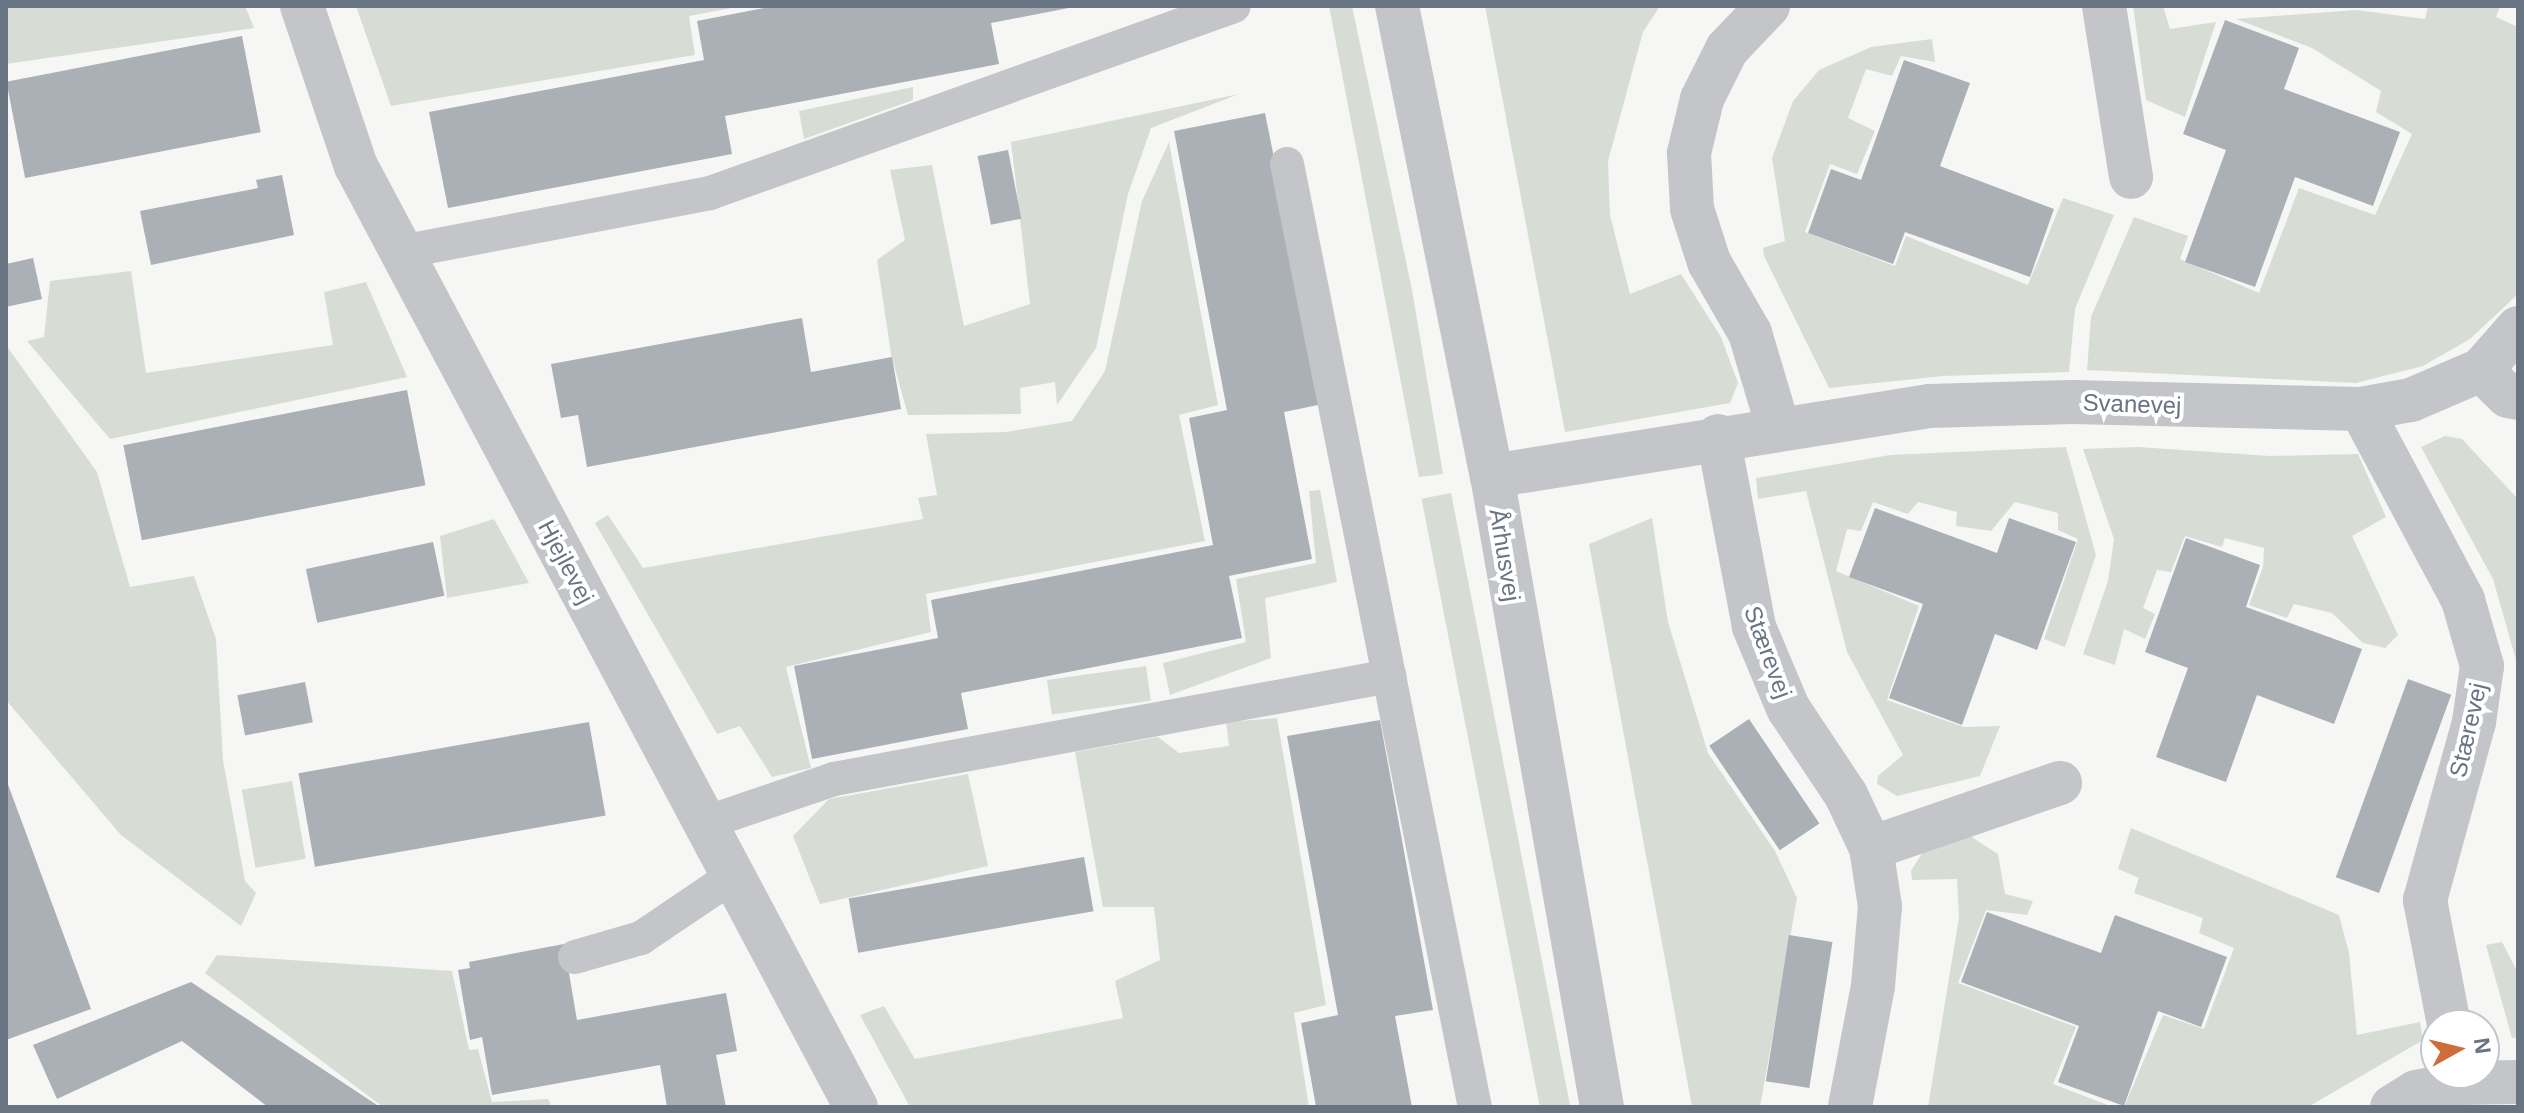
<!DOCTYPE html>
<meta charset="utf-8">
<style>
body{margin:0}
#map{position:relative;width:2524px;height:1113px;overflow:hidden;background:#f6f6f4;font-family:Arial,sans-serif}
div>[style]{position:absolute}
.green>*{inset:0;background:#d7ddd5;transform-origin:0 0}
.building>*{inset:0;background:#abb0b6;transform-origin:0 0}
.service>*{height:34px;margin:-17px;padding:0 17px;transform-origin:17px;border-radius:17px;background:#c3c5c9}
.minor>*{height:44px;margin:-22px;padding:0 22px;transform-origin:22px;border-radius:22px;background:#c3c5c9}
.tertiary>*{height:44px;margin:-22px;padding:0 22px;transform-origin:22px;border-radius:22px;background:#c3c5c9}
span{translate:-50% -50%;white-space:nowrap;text-align:center;line-height:1.15;-webkit-text-stroke:8px #fff;paint-order:stroke}
.street-label{font-size:24px;color:#697482}
.frame{position:absolute;inset:0;border:8px solid #697482;pointer-events:none}
.north{position:absolute;left:2420px;top:1009px;width:80px;height:80px;box-sizing:border-box;background:#fff;border:2px solid #c3c7cd;border-radius:50%;rotate:82deg;font-size:22px;font-weight:700;line-height:32px;text-align:center;color:#697482}
.north::after{content:'';display:block;margin:auto;width:28px;height:36px;background:#d06c3a;clip-path:polygon(50% 0,100% 100%,50% 72%,0 100%)}
</style>
<div id="map">
<div class="green">
<i style="clip-path:polygon(6px 6px,245px 6px,254px 28px,6px 64px)"></i>
<i style="clip-path:polygon(356px 6px,742px 6px,689px 16px,695px 55px,391px 106px)"></i>
<i style="clip-path:polygon(1329px 6px,1352px 6px,1412px 290px,1443px 474px,1419px 477px)"></i>
<i style="clip-path:polygon(1485px 6px,1660px 6px,1643px 32px,1608px 161px,1610px 215px,1630px 294px,1681px 274px,1721px 337px,1738px 383px,1730px 403px,1565px 432px)"></i>
<i style="clip-path:polygon(2133px 6px,2163px 6px,2170px 29px,2216px 22px,2185px 117px,2146px 100px)"></i>
<i style="clip-path:polygon(2428px 6px,2500px 6px,2496px 17px,2518px 27px,2518px 294px,2470px 339px,2423px 366px,2356px 383px,2087px 370px,2091px 317px,2134px 217px,2188px 236px,2180px 259px,2259px 293px,2299px 188px,2375px 215px,2412px 134px,2376px 112px,2381px 91px,2312px 48px,2236px 19px,2356px 10px,2425px 19px)"></i>
<i style="clip-path:polygon(1932px 39px,1935px 62px,1901px 56px,1892px 76px,1866px 69px,1848px 118px,1875px 131px,1857px 174px,1830px 164px,1805px 232px,1895px 266px,1906px 236px,2028px 285px,2063px 198px,2114px 215px,2075px 309px,2069px 372px,1943px 376px,1829px 388px,1764px 256px,1763px 248px,1785px 241px,1772px 158px,1793px 101px,1819px 70px,1871px 47px)"></i>
<i style="clip-path:polygon(913px 87px,913px 100px,804px 139px,799px 111px)"></i>
<i style="clip-path:polygon(1239px 94px,1151px 128px,1128px 194px,1096px 348px,1057px 405px,1055px 382px,1020px 388px,1021px 414px,908px 415px,891px 354px,877px 260px,905px 240px,890px 170px,932px 165px,964px 326px,1030px 304px,1011px 142px)"></i>
<i style="clip-path:polygon(1169px 142px,1218px 405px,1179px 415px,1205px 541px,926px 594px,931px 632px,786px 667px,811px 768px,772px 777px,740px 726px,717px 734px,595px 523px,608px 515px,643px 568px,923px 519px,918px 498px,937px 495px,926px 434px,1006px 432px,1072px 421px,1105px 371px,1142px 201px)"></i>
<i style="clip-path:polygon(131px 271px,146px 373px,333px 345px,324px 292px,366px 282px,407px 377px,110px 439px,27px 341px,44px 337px,50px 281px)"></i>
<i style="clip-path:polygon(6px 345px,97px 472px,130px 587px,194px 576px,216px 639px,223px 760px,245px 881px,256px 893px,241px 926px,121px 835px,6px 700px)"></i>
<i style="clip-path:polygon(2445px 436px,2462px 439px,2518px 499px,2518px 667px,2493px 579px,2421px 447px)"></i>
<i style="clip-path:polygon(2066px 447px,2096px 555px,2065px 647px,2044px 639px,2078px 539px,2058px 530px,2058px 513px,2015px 502px,1991px 531px,1956px 526px,1957px 512px,1918px 502px,1908px 514px,1873px 502px,1861px 531px,1847px 529px,1836px 571px,1919px 606px,1887px 700px,1964px 727px,2000px 726px,1980px 776px,1897px 796px,1877px 784px,1878px 776px,1903px 755px,1847px 652px,1806px 491px,1758px 499px,1756px 478px,1890px 455px)"></i>
<i style="clip-path:polygon(2138px 447px,2270px 456px,2358px 454px,2386px 517px,2352px 536px,2398px 635px,2385px 648px,2363px 643px,2332px 613px,2294px 604px,2287px 618px,2249px 605px,2263px 567px,2264px 548px,2225px 538px,2222px 547px,2185px 536px,2171px 572px,2157px 570px,2143px 608px,2155px 614px,2145px 639px,2124px 629px,2115px 665px,2083px 654px,2108px 581px,2114px 539px,2083px 449px)"></i>
<i style="clip-path:polygon(1320px 490px,1337px 582px,1265px 598px,1271px 658px,1170px 695px,1163px 663px,1246px 642px,1236px 579px,1316px 563px,1309px 491px)"></i>
<i style="left:1451px;top:493px;width:625px;height:30px;rotate:79deg"></i>
<i style="clip-path:polygon(1652px 518px,1668px 622px,1708px 753px,1775px 851px,1797px 898px,1760px 1107px,1692px 1107px,1589px 544px)"></i>
<i style="clip-path:polygon(494px 519px,529px 583px,447px 598px,440px 536px)"></i>
<i style="left:1146px;top:666px;width:35px;height:100px;rotate:82deg"></i>
<i style="clip-path:polygon(1277px 718px,1326px 1005px,1294px 1013px,1309px 1107px,910px 1107px,860px 1015px,884px 1006px,915px 1059px,1123px 1018px,1115px 981px,1160px 960px,1154px 907px,1103px 907px,1075px 752px,1158px 737px,1179px 753px,1229px 746px,1226px 722px)"></i>
<i style="clip-path:polygon(968px 774px,988px 866px,820px 904px,793px 836px,829px 799px)"></i>
<i style="left:292px;top:781px;width:79px;height:51px;rotate:80deg"></i>
<i style="clip-path:polygon(2131px 828px,2339px 915px,2349px 953px,2357px 1035px,2420px 1022px,2423px 1040px,2308px 1107px,2124px 1107px,2163px 1015px,2204px 1029px,2234px 948px,2199px 933px,2203px 918px,2134px 893px,2139px 878px,2118px 869px)"></i>
<i style="clip-path:polygon(1970px 836px,1998px 854px,2005px 894px,2033px 901px,2027px 915px,1986px 910px,1958px 983px,2076px 1027px,2053px 1084px,2113px 1107px,1928px 1107px,1959px 917px,1957px 879px,1912px 880px,1911px 871px,1924px 850px)"></i>
<i style="clip-path:polygon(2502px 942px,2518px 973px,2518px 1038px,2512px 1038px,2486px 945px)"></i>
<i style="clip-path:polygon(217px 955px,452px 971px,469px 1050px,478px 1049px,492px 1102px,548px 1099px,552px 1107px,383px 1107px,205px 973px)"></i>
</div>
<div class="building">
<i style="clip-path:polygon(775px 6px,1074px 7px,991px 23px,999px 64px,725px 116px,732px 154px,448px 208px,429px 112px,704px 60px,697px 21px)"></i>
<i style="clip-path:polygon(2225px 20px,2299px 48px,2284px 89px,2400px 132px,2373px 206px,2295px 177px,2255px 287px,2185px 262px,2226px 150px,2183px 134px)"></i>
<i style="left:242px;top:36px;width:98px;height:240px;rotate:79deg"></i>
<i style="clip-path:polygon(1904px 60px,1970px 83px,1940px 166px,2054px 209px,2030px 277px,1905px 232px,1893px 264px,1808px 233px,1831px 169px,1861px 180px)"></i>
<i style="clip-path:polygon(1265px 113px,1323px 404px,1284px 412px,1312px 559px,1229px 576px,1242px 638px,961px 693px,968px 729px,812px 759px,794px 666px,938px 638px,931px 600px,1213px 545px,1189px 418px,1227px 410px,1174px 131px)"></i>
<i style="left:1008px;top:150px;width:70px;height:31px;rotate:79deg"></i>
<i style="clip-path:polygon(282px 175px,294px 235px,151px 265px,140px 211px,258px 188px,256px 180px)"></i>
<i style="clip-path:polygon(33px 258px,42px 299px,6px 307px,6px 264px)"></i>
<i style="clip-path:polygon(802px 318px,811px 372px,892px 357px,901px 409px,587px 467px,578px 415px,561px 418px,551px 364px)"></i>
<i style="left:407px;top:390px;width:97px;height:289px;rotate:79deg"></i>
<i style="clip-path:polygon(1875px 508px,1997px 553px,2009px 518px,2076px 542px,2037px 650px,1995px 634px,1962px 725px,1889px 698px,1923px 604px,1849px 577px)"></i>
<i style="clip-path:polygon(2186px 538px,2260px 565px,2246px 607px,2362px 649px,2334px 724px,2257px 695px,2226px 782px,2156px 757px,2188px 668px,2145px 652px)"></i>
<i style="left:433px;top:542px;width:55px;height:130px;rotate:78deg"></i>
<i style="left:2408px;top:679px;width:46px;height:211px;rotate:20deg"></i>
<i style="left:305px;top:682px;width:41px;height:69px;rotate:79deg"></i>
<i style="left:1749px;top:719px;width:126px;height:48px;rotate:56deg"></i>
<i style="clip-path:polygon(1380px 720px,1433px 1010px,1395px 1016px,1412px 1107px,1316px 1107px,1301px 1023px,1338px 1015px,1287px 736px)"></i>
<i style="left:589px;top:722px;width:95px;height:295px;rotate:80deg"></i>
<i style="clip-path:polygon(6px 779px,91px 1009px,6px 1040px)"></i>
<i style="left:1084px;top:857px;width:55px;height:239px;rotate:80deg"></i>
<i style="clip-path:polygon(1987px 912px,2101px 953px,2115px 915px,2227px 957px,2201px 1027px,2158px 1011px,2124px 1106px,2058px 1082px,2079px 1026px,1961px 982px)"></i>
<i style="left:1789px;top:935px;width:44px;height:148px;rotate:9deg"></i>
<i style="clip-path:polygon(564px 944px,577px 1020px,726px 993px,737px 1051px,716px 1055px,726px 1107px,667px 1107px,660px 1065px,492px 1095px,482px 1037px,470px 1040px,458px 970px,470px 968px,469px 962px)"></i>
<i style="clip-path:polygon(191px 982px,380px 1107px,268px 1107px,182px 1041px,57px 1099px,33px 1045px)"></i>
</div>
<div class="service">
<i style="left:1287px;top:164px;width:962px;rotate:78.73deg"></i>
<i style="left:401px;top:252px;width:315px;rotate:-10.8deg"></i>
<i style="left:710px;top:193px;width:556px;rotate:-19.64deg"></i>
<i style="left:705px;top:823px;width:136px;rotate:-18.8deg"></i>
<i style="left:834px;top:779px;width:565px;rotate:-10.5deg"></i>
<i style="left:575px;top:957px;width:69px;rotate:-16.1deg"></i>
<i style="left:641px;top:938px;width:111px;rotate:-34deg"></i>
</div>
<div class="minor">
<i style="left:302px;top:6px;width:169px;rotate:71.4deg"></i>
<i style="left:356px;top:166px;width:1066px;rotate:62.02deg"></i>
<i style="left:1768px;top:6px;width:59px;rotate:133.6deg"></i>
<i style="left:1727px;top:49px;width:56px;rotate:116.6deg"></i>
<i style="left:1702px;top:99px;width:56px;rotate:103.5deg"></i>
<i style="left:1689px;top:153px;width:56px;rotate:86.9deg"></i>
<i style="left:1692px;top:209px;width:56px;rotate:72.2deg"></i>
<i style="left:1709px;top:262px;width:82px;rotate:60deg"></i>
<i style="left:1750px;top:333px;width:98px;rotate:73.4deg"></i>
<i style="left:2104px;top:6px;width:173px;rotate:81deg"></i>
<i style="left:2481px;top:370px;width:37px;rotate:44deg"></i>
<i style="left:2508px;top:396px;width:10px;rotate:11deg"></i>
<i style="left:2361px;top:409px;width:217px;rotate:61.9deg"></i>
<i style="left:2463px;top:600px;width:69px;rotate:73.9deg"></i>
<i style="left:2482px;top:666px;width:57px;rotate:98.1deg"></i>
<i style="left:2474px;top:722px;width:185px;rotate:105.4deg"></i>
<i style="left:2425px;top:900px;width:127px;rotate:79.1deg"></i>
<i style="left:1718px;top:436px;width:194px;rotate:79.3deg"></i>
<i style="left:1754px;top:627px;width:88px;rotate:67.2deg"></i>
<i style="left:1788px;top:708px;width:105px;rotate:56.3deg"></i>
<i style="left:1846px;top:795px;width:59px;rotate:64.7deg"></i>
<i style="left:1871px;top:848px;width:59px;rotate:81.2deg"></i>
<i style="left:1880px;top:906px;width:80px;rotate:95deg"></i>
<i style="left:1873px;top:986px;width:123px;rotate:100.8deg"></i>
<i style="left:1492px;top:476px;width:443px;rotate:-9.1deg"></i>
<i style="left:1929px;top:406px;width:144px;rotate:-1.6deg"></i>
<i style="left:2073px;top:402px;width:288px;rotate:1.4deg"></i>
<i style="left:2361px;top:409px;width:51px;rotate:-10.2deg"></i>
<i style="left:2411px;top:400px;width:76px;rotate:-23.2deg"></i>
<i style="left:2481px;top:370px;width:56px;rotate:-48.6deg"></i>
<i style="left:1871px;top:848px;width:200px;rotate:-19deg"></i>
<i style="left:2392px;top:1107px;width:28px;rotate:-32deg"></i>
<i style="left:2416px;top:1092px;width:46px;rotate:-11.3deg"></i>
<i style="left:2461px;top:1083px;width:57px;rotate:-1deg"></i>
</div>
<div class="tertiary">
<i style="left:1397px;top:6px;width:480px;rotate:78.6deg"></i>
<i style="left:1492px;top:476px;width:641px;rotate:80.11deg"></i>
</div>
<div class="street-label">
<span style="left:2132px;top:404px;rotate:2deg">Svanevej</span>
<span style="left:1505px;top:555px;rotate:81deg">Århusvej</span>
<span style="left:566px;top:562px;rotate:62deg">Hjejlevej</span>
<span style="left:1768px;top:652px;rotate:70deg">Stærevej</span>
<span style="left:2468px;top:730px;rotate:-77deg">Stærevej</span>
</div>
<div class="frame"></div>
<div class="north">N</div>
</div>
